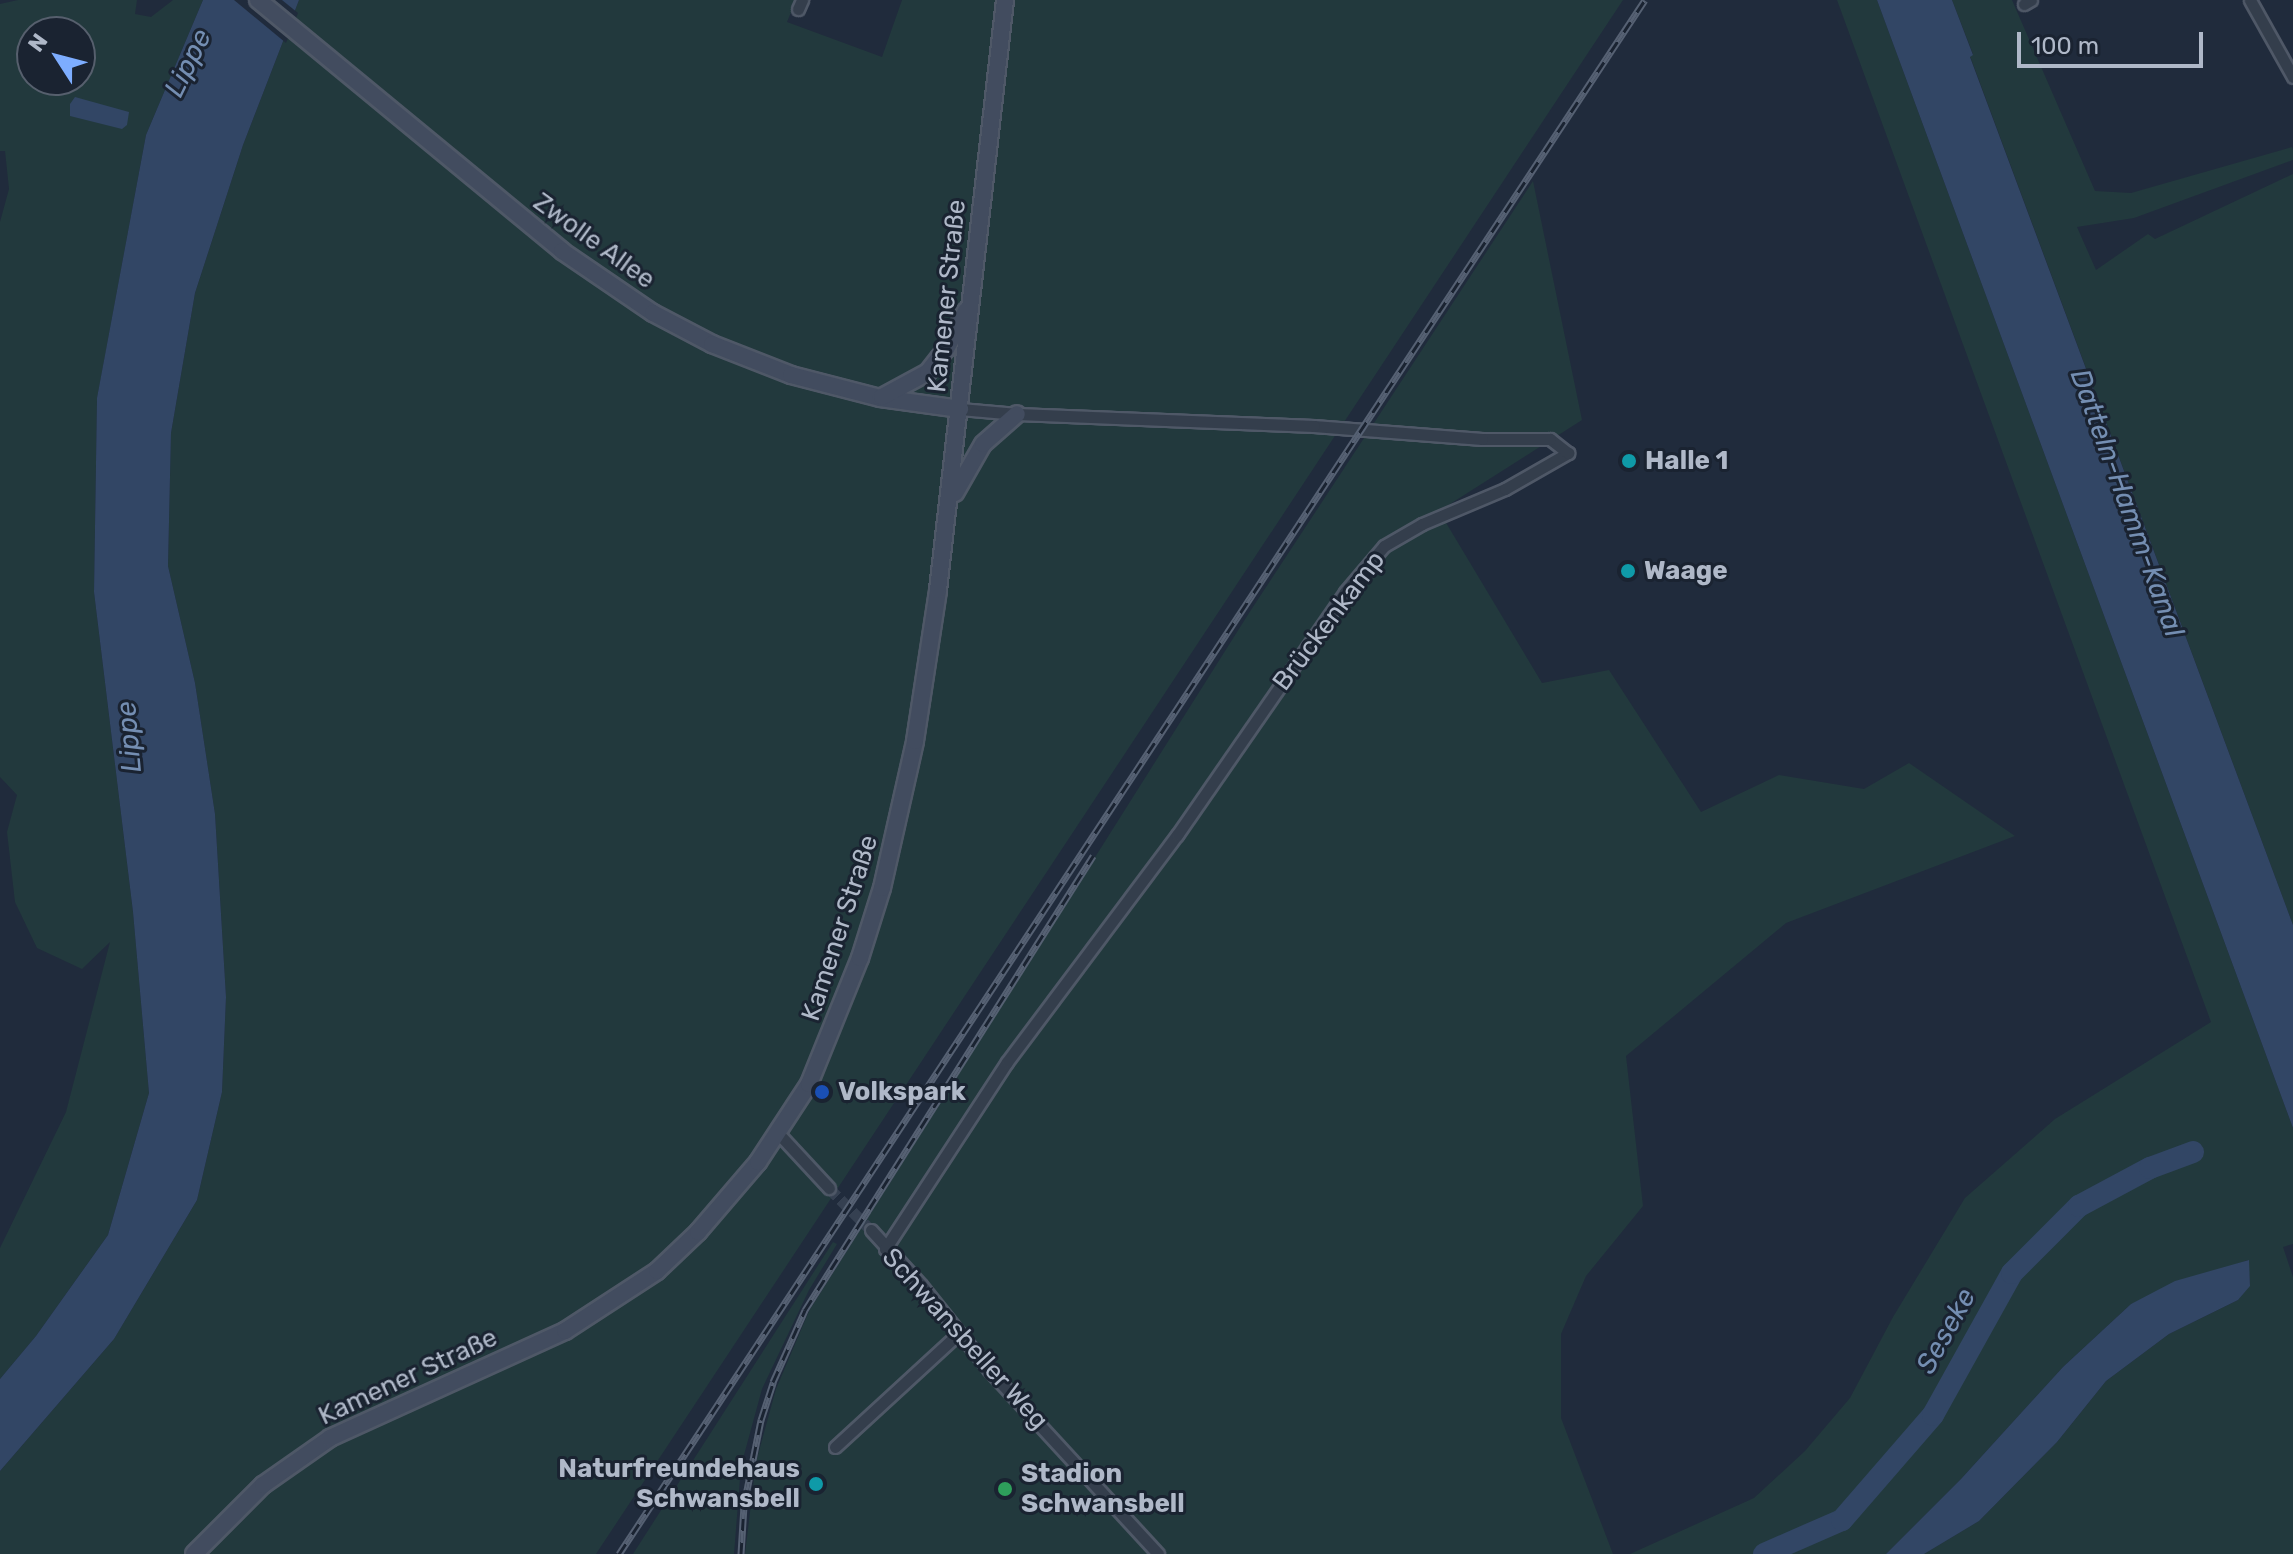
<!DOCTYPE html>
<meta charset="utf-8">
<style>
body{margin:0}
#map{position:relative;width:2293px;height:1554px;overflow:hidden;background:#202b3c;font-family:Rubik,sans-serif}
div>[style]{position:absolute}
.green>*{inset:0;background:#22393d}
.water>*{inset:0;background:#324665}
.pier>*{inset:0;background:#202b3c}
.river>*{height:22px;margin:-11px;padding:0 11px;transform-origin:11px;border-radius:11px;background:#324665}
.street-tunnel>*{height:11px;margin-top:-5.5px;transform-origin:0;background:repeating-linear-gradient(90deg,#354051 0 11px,transparent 0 16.5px)}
.roads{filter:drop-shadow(2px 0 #4f5867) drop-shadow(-2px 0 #4f5867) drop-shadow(0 2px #4f5867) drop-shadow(0 -2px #4f5867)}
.street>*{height:11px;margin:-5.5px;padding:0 5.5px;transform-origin:5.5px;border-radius:5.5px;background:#343e4c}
.secondary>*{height:16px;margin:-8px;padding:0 8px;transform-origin:8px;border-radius:8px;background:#424c5f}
.rail>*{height:7px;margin-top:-3.5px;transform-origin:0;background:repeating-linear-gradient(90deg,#1a2331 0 12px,#566173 0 24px);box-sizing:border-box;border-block:2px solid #566173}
.dots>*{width:22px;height:22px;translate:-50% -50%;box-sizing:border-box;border:4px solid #1a2331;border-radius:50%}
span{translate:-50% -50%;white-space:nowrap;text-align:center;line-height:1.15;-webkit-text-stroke:6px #1a2331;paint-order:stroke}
.street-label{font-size:26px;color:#afb8c8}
.poi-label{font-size:26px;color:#afb8c8;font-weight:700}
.left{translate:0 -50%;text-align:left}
.right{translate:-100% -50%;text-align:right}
.water-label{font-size:28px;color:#748eb2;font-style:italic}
.north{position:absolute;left:16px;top:16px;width:80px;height:80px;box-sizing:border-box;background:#1a2331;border:2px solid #565f6d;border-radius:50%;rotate:306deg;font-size:22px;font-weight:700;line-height:32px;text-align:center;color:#afb8c8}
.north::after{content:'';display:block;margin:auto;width:28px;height:36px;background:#7dadff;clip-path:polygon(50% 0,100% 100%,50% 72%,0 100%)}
.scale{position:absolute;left:2017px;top:32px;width:186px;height:36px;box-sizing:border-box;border:4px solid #afb8c8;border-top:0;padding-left:10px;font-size:24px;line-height:28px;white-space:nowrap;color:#afb8c8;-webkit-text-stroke:6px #1a2331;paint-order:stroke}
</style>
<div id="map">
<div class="green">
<i style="clip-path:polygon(evenodd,18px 0,137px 0,135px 14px,151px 17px,173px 0,203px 0,146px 135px,97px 399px,94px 592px,133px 912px,149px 1093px,108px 1235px,36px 1336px,0 1379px,0 1248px,66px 1112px,110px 942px,82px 969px,37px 948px,15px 902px,7px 832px,17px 795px,0 777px,0 222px,9px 189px,5px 151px,0 151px,0 4px,18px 0,32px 32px,80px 32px,80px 80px,32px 80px,32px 32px)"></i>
<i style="clip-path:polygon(299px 0,796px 0,787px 22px,882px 57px,902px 0,1623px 0,596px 1554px,0 1554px,0 1471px,114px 1339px,197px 1200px,222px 1092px,226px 997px,215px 814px,195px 683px,168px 566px,171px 433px,195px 293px,243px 145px)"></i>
<i style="clip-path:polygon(1837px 0,1877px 0,2293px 1128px,2293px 1244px,2283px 1247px,2293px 1277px,2293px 1554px,1924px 1554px,1979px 1521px,2057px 1442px,2106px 1381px,2169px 1334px,2238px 1300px,2250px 1285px,2248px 1260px,2131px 1304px,2063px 1367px,1961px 1479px,1886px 1554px,1630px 1554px,1754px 1498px,1805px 1451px,1850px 1398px,1893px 1317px,1965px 1198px,2055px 1119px,2211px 1022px)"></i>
<i style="clip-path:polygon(1952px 0,2012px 0,2095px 191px,2131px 193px,2292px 147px,2293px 150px,2293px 160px,2134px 218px,2077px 227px,2096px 270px,2148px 234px,2155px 239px,2293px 174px,2293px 925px,1970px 56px,1973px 54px)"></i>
<i style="clip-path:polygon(1533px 181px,1582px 420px,1439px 511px,1542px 683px,1609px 670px,1701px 812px,1779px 775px,1864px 789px,1909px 763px,2015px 836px,1786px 923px,1626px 1056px,1643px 1206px,1586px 1276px,1561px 1334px,1561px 1418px,1613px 1554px,745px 1554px,756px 1462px,776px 1389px,809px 1311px,1249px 613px)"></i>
<i style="clip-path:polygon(833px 1242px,837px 1244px,809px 1290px,762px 1389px,741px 1466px,734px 1554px,633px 1554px)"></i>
</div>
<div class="water">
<i style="clip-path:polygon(203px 0,299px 0,243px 145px,195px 293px,171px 433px,168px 566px,195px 683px,215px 814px,226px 997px,222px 1092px,197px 1200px,114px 1339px,0 1471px,0 1379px,36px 1336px,108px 1235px,149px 1093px,133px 912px,94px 592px,97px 398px,146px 135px)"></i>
<i style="clip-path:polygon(1877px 0,1952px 0,1973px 55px,1970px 57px,2293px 925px,2293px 1128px)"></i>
<i style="clip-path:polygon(75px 97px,129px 112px,127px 125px,122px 129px,70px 116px,70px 104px)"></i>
<i style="clip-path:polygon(2249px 1260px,2250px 1286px,2238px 1300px,2169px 1334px,2106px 1381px,2057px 1442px,1979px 1521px,1924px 1554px,1886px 1554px,1961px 1479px,2063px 1367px,2131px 1304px,2175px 1281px)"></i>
</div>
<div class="pier">
<i style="clip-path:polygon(234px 0,282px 0,298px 13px,286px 43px)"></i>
</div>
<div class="river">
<i style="left:1764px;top:1554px;width:85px;rotate:-23.6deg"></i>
<i style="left:1842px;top:1520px;width:139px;rotate:-49.1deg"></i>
<i style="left:1933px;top:1415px;width:162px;rotate:-60.9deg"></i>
<i style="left:2012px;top:1273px;width:95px;rotate:-45deg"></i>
<i style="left:2079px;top:1206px;width:81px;rotate:-28.2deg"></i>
<i style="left:2150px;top:1168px;width:46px;rotate:-20.4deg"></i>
</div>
<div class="street-tunnel">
<i style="left:829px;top:1188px;width:59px;rotate:45deg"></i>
</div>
<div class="roads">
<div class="street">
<i style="left:2250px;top:0;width:88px;rotate:60.8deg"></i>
<i style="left:2024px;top:4px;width:8px;rotate:-30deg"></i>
<i style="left:798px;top:9px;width:10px;rotate:-66deg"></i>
<i style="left:778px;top:1133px;width:75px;rotate:47.2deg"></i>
<i style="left:871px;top:1230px;width:74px;rotate:47.7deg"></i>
<i style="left:921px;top:1285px;width:109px;rotate:51.3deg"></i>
<i style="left:989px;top:1370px;width:250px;rotate:47.4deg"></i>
<i style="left:885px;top:1249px;width:223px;rotate:-56.9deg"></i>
<i style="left:1007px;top:1062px;width:284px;rotate:-53.2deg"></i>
<i style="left:1177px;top:835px;width:295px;rotate:-55.3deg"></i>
<i style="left:1345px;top:592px;width:60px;rotate:-49.7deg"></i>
<i style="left:1384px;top:546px;width:44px;rotate:-30.1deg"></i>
<i style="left:1422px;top:524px;width:90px;rotate:-22.9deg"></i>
<i style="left:1505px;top:489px;width:73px;rotate:-29.7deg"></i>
<i style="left:1568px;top:453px;width:23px;rotate:-142deg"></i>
<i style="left:1550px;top:439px;width:68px;rotate:180deg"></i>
<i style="left:1482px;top:439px;width:169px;rotate:-175.6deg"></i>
<i style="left:1314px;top:426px;width:297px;rotate:-177.7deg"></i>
<i style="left:1017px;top:414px;width:57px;rotate:-175deg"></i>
<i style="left:835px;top:1447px;width:167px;rotate:-42.6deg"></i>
</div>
<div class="secondary">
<i style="left:258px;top:0;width:394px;rotate:39.5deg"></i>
<i style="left:562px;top:251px;width:110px;rotate:34.3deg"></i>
<i style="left:653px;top:313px;width:67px;rotate:27.7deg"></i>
<i style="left:712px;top:344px;width:85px;rotate:21.4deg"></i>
<i style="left:791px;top:375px;width:92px;rotate:14.5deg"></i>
<i style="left:880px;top:398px;width:81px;rotate:7.8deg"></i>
<i style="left:882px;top:397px;width:52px;rotate:-28.5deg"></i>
<i style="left:928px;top:372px;width:29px;rotate:-52deg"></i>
<i style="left:946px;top:349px;width:43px;rotate:-62.2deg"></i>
<i style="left:955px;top:493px;width:56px;rotate:-60.3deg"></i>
<i style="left:983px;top:444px;width:45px;rotate:-41.4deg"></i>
<i style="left:194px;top:1554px;width:98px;rotate:-45deg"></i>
<i style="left:263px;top:1485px;width:82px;rotate:-35deg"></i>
<i style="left:330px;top:1438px;width:258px;rotate:-24.5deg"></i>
<i style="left:565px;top:1331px;width:110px;rotate:-33.1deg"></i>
<i style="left:657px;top:1271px;width:57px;rotate:-43.6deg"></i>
<i style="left:698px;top:1232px;width:92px;rotate:-49.4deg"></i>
<i style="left:758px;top:1162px;width:93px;rotate:-56.8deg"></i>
<i style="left:809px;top:1084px;width:136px;rotate:-68deg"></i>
<i style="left:860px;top:958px;width:73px;rotate:-72.6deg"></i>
<i style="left:882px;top:888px;width:151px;rotate:-77.3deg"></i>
<i style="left:915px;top:741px;width:153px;rotate:-81.3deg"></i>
<i style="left:938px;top:590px;width:594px;rotate:-83.52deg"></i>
</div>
</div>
<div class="rail">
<i style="left:619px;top:1554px;width:1862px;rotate:-56.57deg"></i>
<i style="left:741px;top:1554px;width:49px;rotate:-86.5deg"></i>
<i style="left:744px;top:1505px;width:87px;rotate:-78.7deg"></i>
<i style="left:761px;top:1420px;width:40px;rotate:-72deg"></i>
<i style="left:773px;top:1382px;width:79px;rotate:-66deg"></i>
<i style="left:805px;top:1310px;width:538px;rotate:-57.61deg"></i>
</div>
<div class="dots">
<i style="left:1629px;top:461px;background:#0f9aa8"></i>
<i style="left:1628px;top:571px;background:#0f9aa8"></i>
<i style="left:822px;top:1092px;background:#1a4fb4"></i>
<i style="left:816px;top:1484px;background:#0f9aa8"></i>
<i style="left:1005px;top:1489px;background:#2e9e5b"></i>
</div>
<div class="street-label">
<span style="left:594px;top:241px;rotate:36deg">Zwolle Allee</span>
<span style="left:947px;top:296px;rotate:-84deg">Kamener Straße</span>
<span style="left:1329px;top:621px;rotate:-53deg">Brückenkamp</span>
<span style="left:840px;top:928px;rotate:-72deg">Kamener Straße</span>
<span style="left:965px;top:1339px;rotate:48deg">Schwansbeller Weg</span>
<span style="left:408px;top:1377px;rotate:-25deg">Kamener Straße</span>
</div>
<div class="poi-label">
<span class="left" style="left:1645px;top:461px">Halle 1</span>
<span class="left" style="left:1644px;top:571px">Waage</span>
<span class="left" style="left:838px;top:1092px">Volkspark</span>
<span class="right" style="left:800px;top:1484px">Naturfreundehaus<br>Schwansbell</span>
<span class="left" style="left:1021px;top:1489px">Stadion<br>Schwansbell</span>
</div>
<div class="water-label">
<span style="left:188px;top:63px;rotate:-64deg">Lippe</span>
<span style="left:2127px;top:503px;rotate:70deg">Datteln-Hamm-Kanal</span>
<span style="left:129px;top:737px;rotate:-95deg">Lippe</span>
<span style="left:1946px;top:1331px;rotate:-61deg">Seseke</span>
</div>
<div class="north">N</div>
<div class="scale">100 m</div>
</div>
